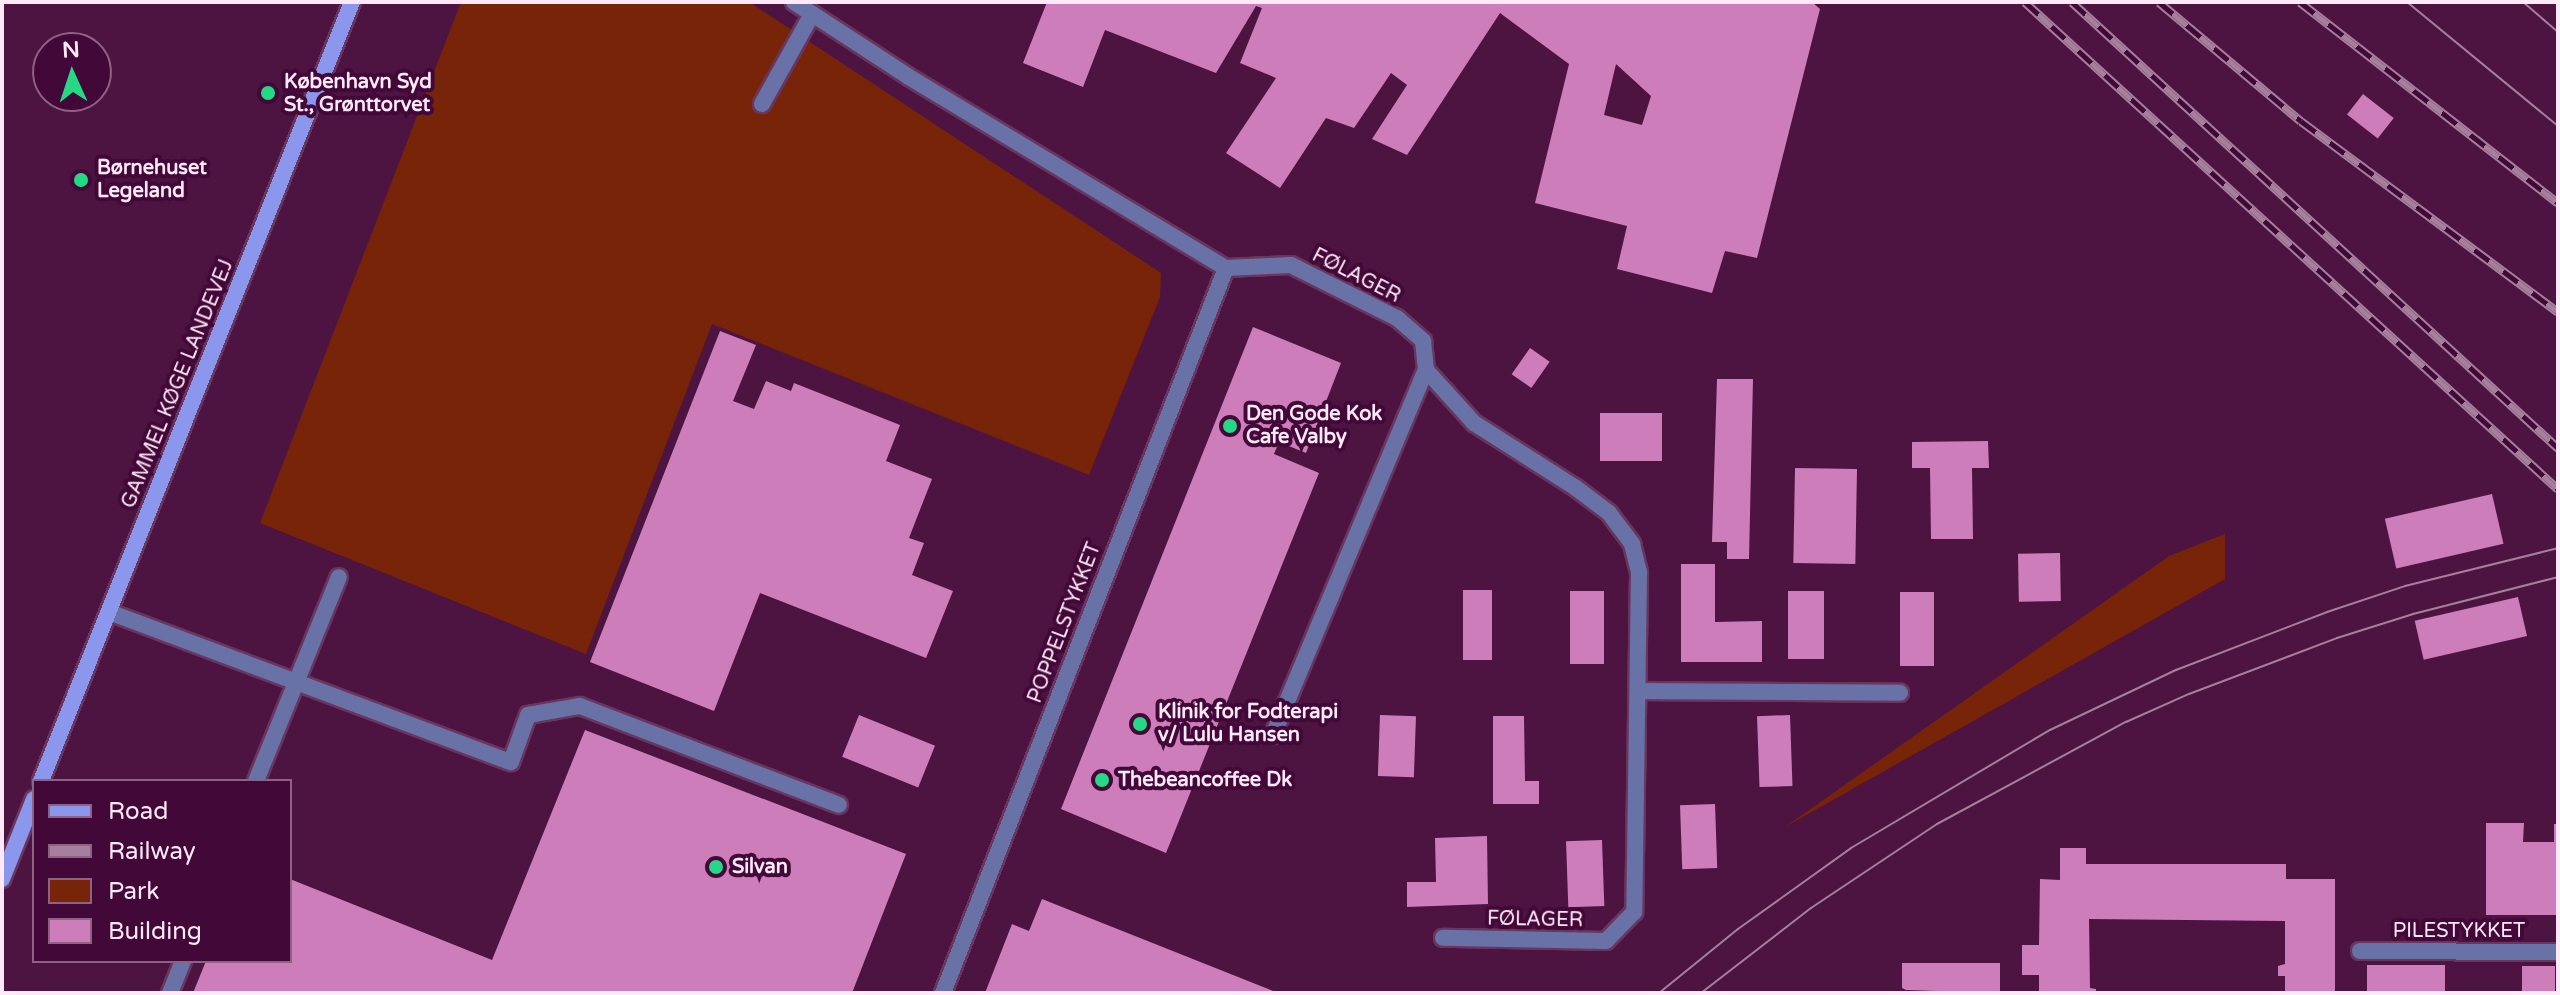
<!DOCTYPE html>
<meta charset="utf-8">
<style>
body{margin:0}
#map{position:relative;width:2560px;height:995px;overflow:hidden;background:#4d1442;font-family:"Varela Round",sans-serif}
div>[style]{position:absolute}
.green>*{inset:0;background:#782409}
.building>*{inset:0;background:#cd7eba;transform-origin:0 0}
.roads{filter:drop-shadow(2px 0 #69365f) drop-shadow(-2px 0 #69365f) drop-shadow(0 2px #69365f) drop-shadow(0 -2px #69365f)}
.lane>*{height:16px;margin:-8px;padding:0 8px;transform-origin:8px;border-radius:8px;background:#6972a7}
.street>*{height:16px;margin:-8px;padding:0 8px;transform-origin:8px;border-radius:8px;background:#6972a7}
.secondary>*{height:16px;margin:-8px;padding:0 8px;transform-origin:8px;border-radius:8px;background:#8a97ec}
.tram>*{height:2px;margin:-1px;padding:0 1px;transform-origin:1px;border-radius:1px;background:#a67f9d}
.rail>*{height:9px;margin-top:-4.5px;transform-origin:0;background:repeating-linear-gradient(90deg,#420838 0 18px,#a67f9d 0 36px);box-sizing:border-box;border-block:2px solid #a67f9d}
.dots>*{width:22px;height:22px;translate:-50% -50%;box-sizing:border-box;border:4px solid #420838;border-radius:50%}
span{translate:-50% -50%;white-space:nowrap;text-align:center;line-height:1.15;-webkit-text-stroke:8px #420838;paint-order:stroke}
.poi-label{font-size:20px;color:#ffe9f8;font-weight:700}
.left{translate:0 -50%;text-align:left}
.street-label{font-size:20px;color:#ffe9f8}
.frame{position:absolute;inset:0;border:4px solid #ffe9f8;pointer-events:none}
.legend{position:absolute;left:32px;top:779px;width:260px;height:184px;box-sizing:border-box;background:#420838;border:2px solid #8e6285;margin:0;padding:10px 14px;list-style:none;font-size:24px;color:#ffe9f8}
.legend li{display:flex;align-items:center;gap:16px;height:40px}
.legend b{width:40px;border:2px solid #8e6285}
.north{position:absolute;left:32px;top:32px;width:80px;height:80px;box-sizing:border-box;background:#420838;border:2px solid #8e6285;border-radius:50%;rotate:357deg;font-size:22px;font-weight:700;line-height:32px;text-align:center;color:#ffe9f8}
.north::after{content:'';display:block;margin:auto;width:28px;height:36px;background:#25d886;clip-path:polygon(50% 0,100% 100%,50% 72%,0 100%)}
</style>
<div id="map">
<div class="green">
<i style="clip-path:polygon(461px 2px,749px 2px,1161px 273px,1160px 297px,1089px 475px,712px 324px,586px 654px,260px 523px)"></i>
<i style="clip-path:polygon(2225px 534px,2225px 579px,1785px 827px,2169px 556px)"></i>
</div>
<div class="building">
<i style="clip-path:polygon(evenodd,1047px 2px,1812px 2px,1820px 9px,1757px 258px,1725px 251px,1712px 293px,1617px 269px,1627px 226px,1535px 203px,1569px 64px,1500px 13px,1407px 155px,1372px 139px,1407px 85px,1391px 73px,1354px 128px,1326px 118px,1280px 188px,1226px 153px,1276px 78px,1240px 63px,1262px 8px,1256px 6px,1216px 73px,1105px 30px,1083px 87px,1023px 63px,1047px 2px,1616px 64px,1651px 96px,1642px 125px,1604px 115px,1616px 64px)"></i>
<i style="left:2363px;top:94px;width:39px;height:26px;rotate:38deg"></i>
<i style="clip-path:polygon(1253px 327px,1341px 363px,1306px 453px,1279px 442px,1274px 454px,1319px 473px,1166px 853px,1061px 809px)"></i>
<i style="clip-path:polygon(720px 331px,756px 345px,733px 401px,754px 409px,766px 381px,791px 391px,794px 383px,900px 425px,886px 461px,932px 479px,909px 538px,924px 543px,912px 575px,953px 591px,926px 658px,760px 593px,714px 711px,590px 662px)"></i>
<i style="left:1530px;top:348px;width:24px;height:32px;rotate:35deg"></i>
<i style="clip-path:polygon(1717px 379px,1753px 379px,1749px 559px,1727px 559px,1727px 542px,1712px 542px)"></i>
<i style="left:1662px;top:413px;width:48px;height:62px;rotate:90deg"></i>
<i style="clip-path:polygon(1988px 441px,1989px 468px,1972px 468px,1973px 539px,1931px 539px,1930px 468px,1912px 468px,1912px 442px)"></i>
<i style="left:1795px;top:468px;width:62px;height:95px;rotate:1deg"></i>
<i style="left:2492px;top:494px;width:51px;height:110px;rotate:77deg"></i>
<i style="left:2060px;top:553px;width:48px;height:42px;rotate:89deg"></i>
<i style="clip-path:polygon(1681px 564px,1715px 564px,1715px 622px,1762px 621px,1762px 662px,1681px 662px)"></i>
<i style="left:1463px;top:590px;width:29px;height:70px"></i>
<i style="left:1570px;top:591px;width:34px;height:73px"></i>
<i style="left:1788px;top:591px;width:36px;height:68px"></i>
<i style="left:1900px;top:592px;width:34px;height:74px"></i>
<i style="left:2518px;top:597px;width:40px;height:106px;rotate:77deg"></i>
<i style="left:859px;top:715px;width:82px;height:45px;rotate:22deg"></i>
<i style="left:1380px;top:715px;width:36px;height:61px;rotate:2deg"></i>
<i style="left:1790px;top:715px;width:71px;height:33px;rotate:88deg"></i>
<i style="clip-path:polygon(1493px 716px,1524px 716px,1525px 781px,1539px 781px,1539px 804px,1493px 804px)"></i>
<i style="clip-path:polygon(585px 730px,906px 854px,852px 993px,193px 993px,206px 961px,290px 961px,290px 879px,492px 960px)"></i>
<i style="left:1715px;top:804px;width:64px;height:35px;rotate:88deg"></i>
<i style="clip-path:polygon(2486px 823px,2524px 823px,2523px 842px,2554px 842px,2554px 824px,2558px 824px,2558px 915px,2486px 915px)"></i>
<i style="clip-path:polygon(1487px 836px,1488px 904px,1407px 907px,1407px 882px,1436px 882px,1435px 838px)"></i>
<i style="left:1602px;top:840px;width:66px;height:36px;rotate:88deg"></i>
<i style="clip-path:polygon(2060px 848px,2086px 848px,2086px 864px,2286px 864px,2286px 879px,2335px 879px,2335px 993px,2285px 993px,2285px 976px,2278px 976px,2278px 966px,2285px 964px,2285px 921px,2089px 919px,2090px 988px,2096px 989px,2096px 993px,2039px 993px,2039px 975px,2022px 975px,2022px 945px,2039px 945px,2040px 879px,2060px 880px)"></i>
<i style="clip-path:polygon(1042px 899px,1278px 993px,985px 993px,1012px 924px,1029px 931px)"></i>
<i style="clip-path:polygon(1902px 963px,2000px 963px,2000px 993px,1906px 990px,1902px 988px)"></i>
<i style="left:2367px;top:965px;width:78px;height:27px"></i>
<i style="left:2522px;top:966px;width:33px;height:27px"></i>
</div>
<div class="roads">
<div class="lane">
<i style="left:762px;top:104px;width:103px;rotate:-60.9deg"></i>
<i style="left:109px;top:612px;width:429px;rotate:20.5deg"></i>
<i style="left:511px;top:762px;width:50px;rotate:-70.1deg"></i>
<i style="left:528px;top:715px;width:53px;rotate:-9.8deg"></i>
<i style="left:580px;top:706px;width:277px;rotate:20.9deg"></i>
<i style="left:1273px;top:735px;width:396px;rotate:-67.3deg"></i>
<i style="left:256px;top:781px;width:220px;rotate:-67.9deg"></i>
<i style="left:170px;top:993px;width:35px;rotate:-68deg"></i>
</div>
<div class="street">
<i style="left:794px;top:2px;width:137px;rotate:33.1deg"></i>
<i style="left:909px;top:77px;width:370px;rotate:31.1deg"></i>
<i style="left:1226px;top:268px;width:65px;rotate:-2.6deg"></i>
<i style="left:1291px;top:265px;width:119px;rotate:26.6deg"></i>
<i style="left:1397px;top:318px;width:35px;rotate:41deg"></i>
<i style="left:1423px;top:341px;width:29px;rotate:84deg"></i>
<i style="left:1426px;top:370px;width:72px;rotate:47.8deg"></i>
<i style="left:1474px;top:423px;width:121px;rotate:32.5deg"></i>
<i style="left:1576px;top:488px;width:41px;rotate:37.1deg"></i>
<i style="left:1609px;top:513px;width:39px;rotate:53deg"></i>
<i style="left:1632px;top:544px;width:30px;rotate:76deg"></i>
<i style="left:1639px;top:573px;width:339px;rotate:90.8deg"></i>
<i style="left:1634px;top:912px;width:40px;rotate:134deg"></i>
<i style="left:1606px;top:941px;width:163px;rotate:-178.9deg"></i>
<i style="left:1640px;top:691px;width:260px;rotate:0.4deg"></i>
<i style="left:2360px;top:951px;width:198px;rotate:0.3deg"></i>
<i style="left:943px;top:993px;width:778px;rotate:-68.68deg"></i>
</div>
<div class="secondary">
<i style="left:41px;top:781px;width:839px;rotate:-68.24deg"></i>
<i style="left:2px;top:879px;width:86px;rotate:-68.2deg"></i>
</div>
</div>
<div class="tram">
<i style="left:2407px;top:2px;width:195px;rotate:39.4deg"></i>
<i style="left:2523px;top:2px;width:46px;rotate:40.6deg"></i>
<i style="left:1659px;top:993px;width:102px;rotate:-39deg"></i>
<i style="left:1738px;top:929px;width:139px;rotate:-35.6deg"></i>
<i style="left:1851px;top:848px;width:231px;rotate:-30.7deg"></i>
<i style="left:2050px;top:730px;width:140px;rotate:-25.5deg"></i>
<i style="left:2176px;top:670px;width:162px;rotate:-21deg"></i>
<i style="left:2327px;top:612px;width:82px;rotate:-18.4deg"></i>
<i style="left:2405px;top:586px;width:158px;rotate:-13.9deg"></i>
<i style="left:1701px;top:993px;width:139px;rotate:-37.7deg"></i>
<i style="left:1811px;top:908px;width:151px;rotate:-33.7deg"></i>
<i style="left:1937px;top:824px;width:215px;rotate:-28.4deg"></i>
<i style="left:2126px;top:722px;width:69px;rotate:-24deg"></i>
<i style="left:2189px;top:694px;width:158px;rotate:-20.7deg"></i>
<i style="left:2337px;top:638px;width:80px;rotate:-17.5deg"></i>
<i style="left:2413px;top:614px;width:150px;rotate:-14.3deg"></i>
</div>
<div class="rail">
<i style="left:2025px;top:2px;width:722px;rotate:42.42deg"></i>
<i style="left:2072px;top:2px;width:660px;rotate:42.54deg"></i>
<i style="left:2159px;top:2px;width:185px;rotate:40deg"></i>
<i style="left:2301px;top:121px;width:320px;rotate:36.6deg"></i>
<i style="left:2300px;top:2px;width:327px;rotate:37.9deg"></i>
</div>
<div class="dots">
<i style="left:268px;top:93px;background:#25d886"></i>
<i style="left:81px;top:180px;background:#25d886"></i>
<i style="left:1230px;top:426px;background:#25d886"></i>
<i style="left:1140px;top:724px;background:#25d886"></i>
<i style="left:1102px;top:780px;background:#25d886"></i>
<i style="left:716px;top:867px;background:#25d886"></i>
</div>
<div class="poi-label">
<span class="left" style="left:284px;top:94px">København Syd<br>St., Grønttorvet</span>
<span class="left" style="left:97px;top:180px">Børnehuset<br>Legeland</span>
<span class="left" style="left:1246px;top:426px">Den Gode Kok<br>Cafe Valby</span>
<span class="left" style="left:1158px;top:724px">Klinik for Fodterapi<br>v/ Lulu Hansen</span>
<span class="left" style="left:1118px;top:780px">Thebeancoffee Dk</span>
<span class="left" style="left:732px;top:867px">Silvan</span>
</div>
<div class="street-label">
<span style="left:1356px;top:276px;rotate:27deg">FØLAGER</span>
<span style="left:178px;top:384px;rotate:-68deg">GAMMEL KØGE LANDEVEJ</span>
<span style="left:1065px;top:623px;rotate:-69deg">POPPELSTYKKET</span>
<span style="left:1535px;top:920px;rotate:1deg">FØLAGER</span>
<span style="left:2459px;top:931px">PILESTYKKET</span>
</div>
<div class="frame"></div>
<ul class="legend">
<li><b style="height:10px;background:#8a97ec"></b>Road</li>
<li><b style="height:10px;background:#a67f9d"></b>Railway</li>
<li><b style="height:22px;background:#782409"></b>Park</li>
<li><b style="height:22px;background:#cd7eba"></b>Building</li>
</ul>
<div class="north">N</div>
</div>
